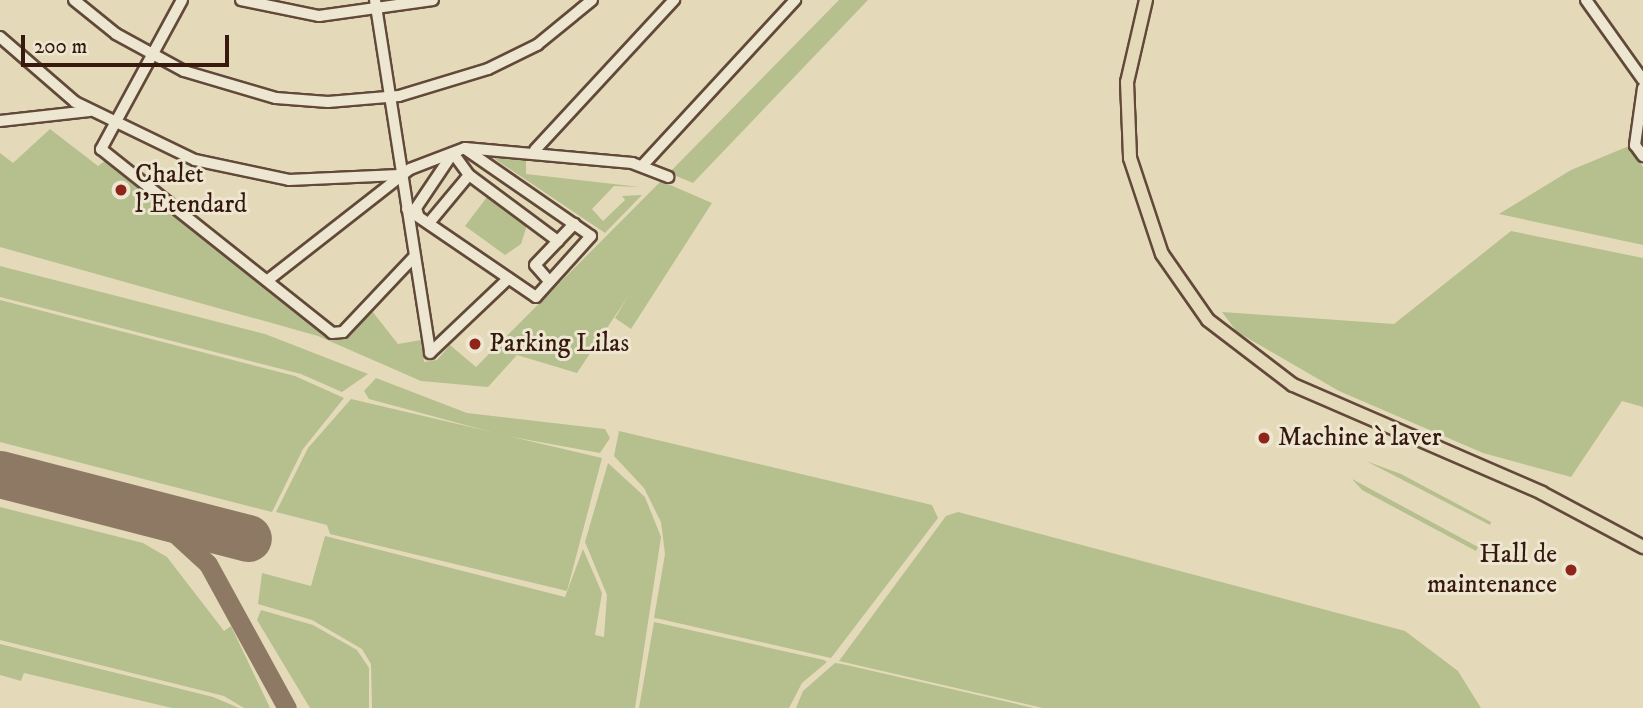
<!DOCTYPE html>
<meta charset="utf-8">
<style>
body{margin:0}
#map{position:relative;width:1643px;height:708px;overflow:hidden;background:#e4dab9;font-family:"IM FELL DW Pica",serif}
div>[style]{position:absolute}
.green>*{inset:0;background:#b6bf8e}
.taxiway>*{height:19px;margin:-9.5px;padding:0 9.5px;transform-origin:9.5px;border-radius:9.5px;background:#8e7a64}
.runway>*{height:47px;margin:-23.5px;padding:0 23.5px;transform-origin:23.5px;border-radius:23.5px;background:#8e7a64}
.roads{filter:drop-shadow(2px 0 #624939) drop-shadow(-2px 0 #624939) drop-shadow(0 2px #624939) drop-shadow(0 -2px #624939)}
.minor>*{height:10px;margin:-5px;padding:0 5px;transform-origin:5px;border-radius:5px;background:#ede7d2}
.major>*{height:12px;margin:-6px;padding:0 6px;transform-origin:6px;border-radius:6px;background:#e4dab9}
.dots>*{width:19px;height:19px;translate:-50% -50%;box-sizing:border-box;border:4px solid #ede7d2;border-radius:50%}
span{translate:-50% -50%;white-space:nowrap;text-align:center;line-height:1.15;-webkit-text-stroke:6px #ede7d2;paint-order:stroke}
.poi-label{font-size:26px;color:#37190e}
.left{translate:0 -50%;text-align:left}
.right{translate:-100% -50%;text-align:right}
.scale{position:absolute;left:21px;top:35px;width:208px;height:32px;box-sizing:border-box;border:4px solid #37190e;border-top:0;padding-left:9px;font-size:21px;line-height:24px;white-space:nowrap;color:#37190e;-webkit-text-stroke:5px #ede7d2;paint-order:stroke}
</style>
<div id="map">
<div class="green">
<i style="clip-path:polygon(839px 0,868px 0,693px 183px,669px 173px)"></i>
<i style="clip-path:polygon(50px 129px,98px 166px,105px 161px,331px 338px,345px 337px,372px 311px,398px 344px,421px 340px,424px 362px,437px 360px,450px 345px,476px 367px,661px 181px,712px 203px,631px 329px,615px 318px,629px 295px,577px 373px,517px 355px,488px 387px,421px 381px,318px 336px,0 247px,0 153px,13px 163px)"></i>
<i style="clip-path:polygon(1629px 146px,1643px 167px,1643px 245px,1499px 214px,1571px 170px)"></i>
<i style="clip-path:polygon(486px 153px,526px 156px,526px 174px,640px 187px,614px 186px,592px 209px,603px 221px,625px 200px,622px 196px,642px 195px,605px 233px)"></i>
<i style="clip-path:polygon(487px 197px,527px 225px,521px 244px,505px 255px,465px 226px)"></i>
<i style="clip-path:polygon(1511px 231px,1643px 258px,1643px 407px,1622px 401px,1571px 477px,1483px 453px,1339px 391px,1237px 332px,1222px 312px,1394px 324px)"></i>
<i style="clip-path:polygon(0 266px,265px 334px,368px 374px,342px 392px,301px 374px,0 297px)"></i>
<i style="clip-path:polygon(0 300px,295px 376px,344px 398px,303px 449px,272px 512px,0 442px)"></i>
<i style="clip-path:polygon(376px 378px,467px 413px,605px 429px,610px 438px,600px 453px,506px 436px,369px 399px,364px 391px)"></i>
<i style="clip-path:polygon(351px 399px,602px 458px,567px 591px,330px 534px,327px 525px,276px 512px,308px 448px)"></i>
<i style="clip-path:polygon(619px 431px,932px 505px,938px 518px,831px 658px,660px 619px,654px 618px,665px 554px,661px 522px,644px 488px,614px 456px)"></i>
<i style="clip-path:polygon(1366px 461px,1401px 474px,1491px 522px,1490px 525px)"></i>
<i style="clip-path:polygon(608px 463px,645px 497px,661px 537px,635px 708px,372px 708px,371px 664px,362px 649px,312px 620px,258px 604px,262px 573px,311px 586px,325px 536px,565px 597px,583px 549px,602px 593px,595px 635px,604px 637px,607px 595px,585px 542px)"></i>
<i style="clip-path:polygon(1352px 479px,1478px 547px,1476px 551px,1362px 490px)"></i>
<i style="clip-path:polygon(0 507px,143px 543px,167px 557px,224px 631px,231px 626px,270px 708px,244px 708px,224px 696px,0 640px)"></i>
<i style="clip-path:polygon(958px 512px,1405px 631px,1458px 671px,1481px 708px,1043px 708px,839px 661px,946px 516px)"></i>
<i style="clip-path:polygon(261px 610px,313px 625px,357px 650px,369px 668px,369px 708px,310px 708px,257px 620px)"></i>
<i style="clip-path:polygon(654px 622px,824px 660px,827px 662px,802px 683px,789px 708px,639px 708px)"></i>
<i style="clip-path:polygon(0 644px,213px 697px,239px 708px,172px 708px,24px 673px,21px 681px,0 675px)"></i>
<i style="clip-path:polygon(835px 663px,842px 664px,1034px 708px,796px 708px,803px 691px)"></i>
</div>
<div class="taxiway">
<i style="left:120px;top:505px;width:57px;rotate:26.1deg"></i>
<i style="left:171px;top:530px;width:50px;rotate:42.6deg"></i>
<i style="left:208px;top:564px;width:164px;rotate:61.3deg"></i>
</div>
<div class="runway">
<i style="left:0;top:474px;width:256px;rotate:14.5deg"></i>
</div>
<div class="roads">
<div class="minor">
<i style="left:74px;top:0;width:54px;rotate:39deg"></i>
<i style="left:116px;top:34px;width:77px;rotate:28.6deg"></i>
<i style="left:184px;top:71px;width:96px;rotate:16.4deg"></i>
<i style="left:276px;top:98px;width:52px;rotate:4.4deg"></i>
<i style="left:328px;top:102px;width:71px;rotate:-4.8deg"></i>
<i style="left:399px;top:96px;width:93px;rotate:-16.9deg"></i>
<i style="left:488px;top:69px;width:55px;rotate:-26.1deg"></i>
<i style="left:537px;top:45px;width:71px;rotate:-39.3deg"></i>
<i style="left:182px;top:0;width:170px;rotate:118.5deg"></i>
<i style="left:101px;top:149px;width:295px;rotate:38.5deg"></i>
<i style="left:332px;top:333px;width:11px;rotate:-5deg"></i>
<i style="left:343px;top:332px;width:103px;rotate:-46.6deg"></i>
<i style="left:241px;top:0;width:80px;rotate:11.6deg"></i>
<i style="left:319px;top:16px;width:115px;rotate:-8deg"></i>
<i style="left:375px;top:0;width:357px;rotate:81.1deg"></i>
<i style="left:430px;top:353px;width:108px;rotate:-43.5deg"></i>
<i style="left:1586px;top:0;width:98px;rotate:54.5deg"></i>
<i style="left:0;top:37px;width:99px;rotate:40.9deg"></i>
<i style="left:75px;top:102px;width:133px;rotate:25.8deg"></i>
<i style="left:195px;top:160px;width:96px;rotate:12deg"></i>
<i style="left:289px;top:180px;width:110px;rotate:-2.6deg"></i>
<i style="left:1643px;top:88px;width:58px;rotate:98deg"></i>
<i style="left:1635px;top:145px;width:14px;rotate:54deg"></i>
<i style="left:0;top:121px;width:90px;rotate:-6.4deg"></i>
<i style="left:535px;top:150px;width:205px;rotate:-47.2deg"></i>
<i style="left:453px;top:153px;width:27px;rotate:54deg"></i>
<i style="left:469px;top:175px;width:111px;rotate:36.6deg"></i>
<i style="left:642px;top:166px;width:226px;rotate:-47.3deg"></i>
<i style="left:407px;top:209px;width:156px;rotate:34.3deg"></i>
<i style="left:536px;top:297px;width:82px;rotate:-48deg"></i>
<i style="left:591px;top:236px;width:151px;rotate:-145.3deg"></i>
<i style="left:418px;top:215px;width:7px;rotate:-106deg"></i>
<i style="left:416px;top:208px;width:66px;rotate:-56.1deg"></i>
<i style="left:429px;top:223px;width:62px;rotate:-50.2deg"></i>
<i style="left:268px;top:280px;width:180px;rotate:-38deg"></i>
<i style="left:410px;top:169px;width:59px;rotate:-20.9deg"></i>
<i style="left:465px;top:148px;width:168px;rotate:5.1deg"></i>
<i style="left:632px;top:163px;width:39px;rotate:21deg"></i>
<i style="left:549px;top:281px;width:21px;rotate:-131deg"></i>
<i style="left:535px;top:265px;width:57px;rotate:-46.4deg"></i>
</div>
<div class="major">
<i style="left:1146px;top:0;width:84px;rotate:103deg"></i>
<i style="left:1127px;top:82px;width:76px;rotate:87.7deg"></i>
<i style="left:1130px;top:158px;width:101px;rotate:71.6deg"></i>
<i style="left:1162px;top:254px;width:80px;rotate:55.1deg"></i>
<i style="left:1208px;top:320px;width:107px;rotate:37.4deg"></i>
<i style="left:1293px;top:385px;width:271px;rotate:23.4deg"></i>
<i style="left:1542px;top:493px;width:115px;rotate:28.1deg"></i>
</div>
</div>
<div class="dots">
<i style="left:121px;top:190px;background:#8f2418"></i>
<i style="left:475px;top:344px;background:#8f2418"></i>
<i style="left:1264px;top:438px;background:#8f2418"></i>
<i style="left:1571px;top:570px;background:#8f2418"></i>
</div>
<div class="poi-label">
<span class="left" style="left:135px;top:190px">Chalet<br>l'Etendard</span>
<span class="left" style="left:489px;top:344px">Parking Lilas</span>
<span class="left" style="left:1278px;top:438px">Machine à laver</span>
<span class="right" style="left:1557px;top:570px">Hall de<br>maintenance</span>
</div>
<div class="scale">200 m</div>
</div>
